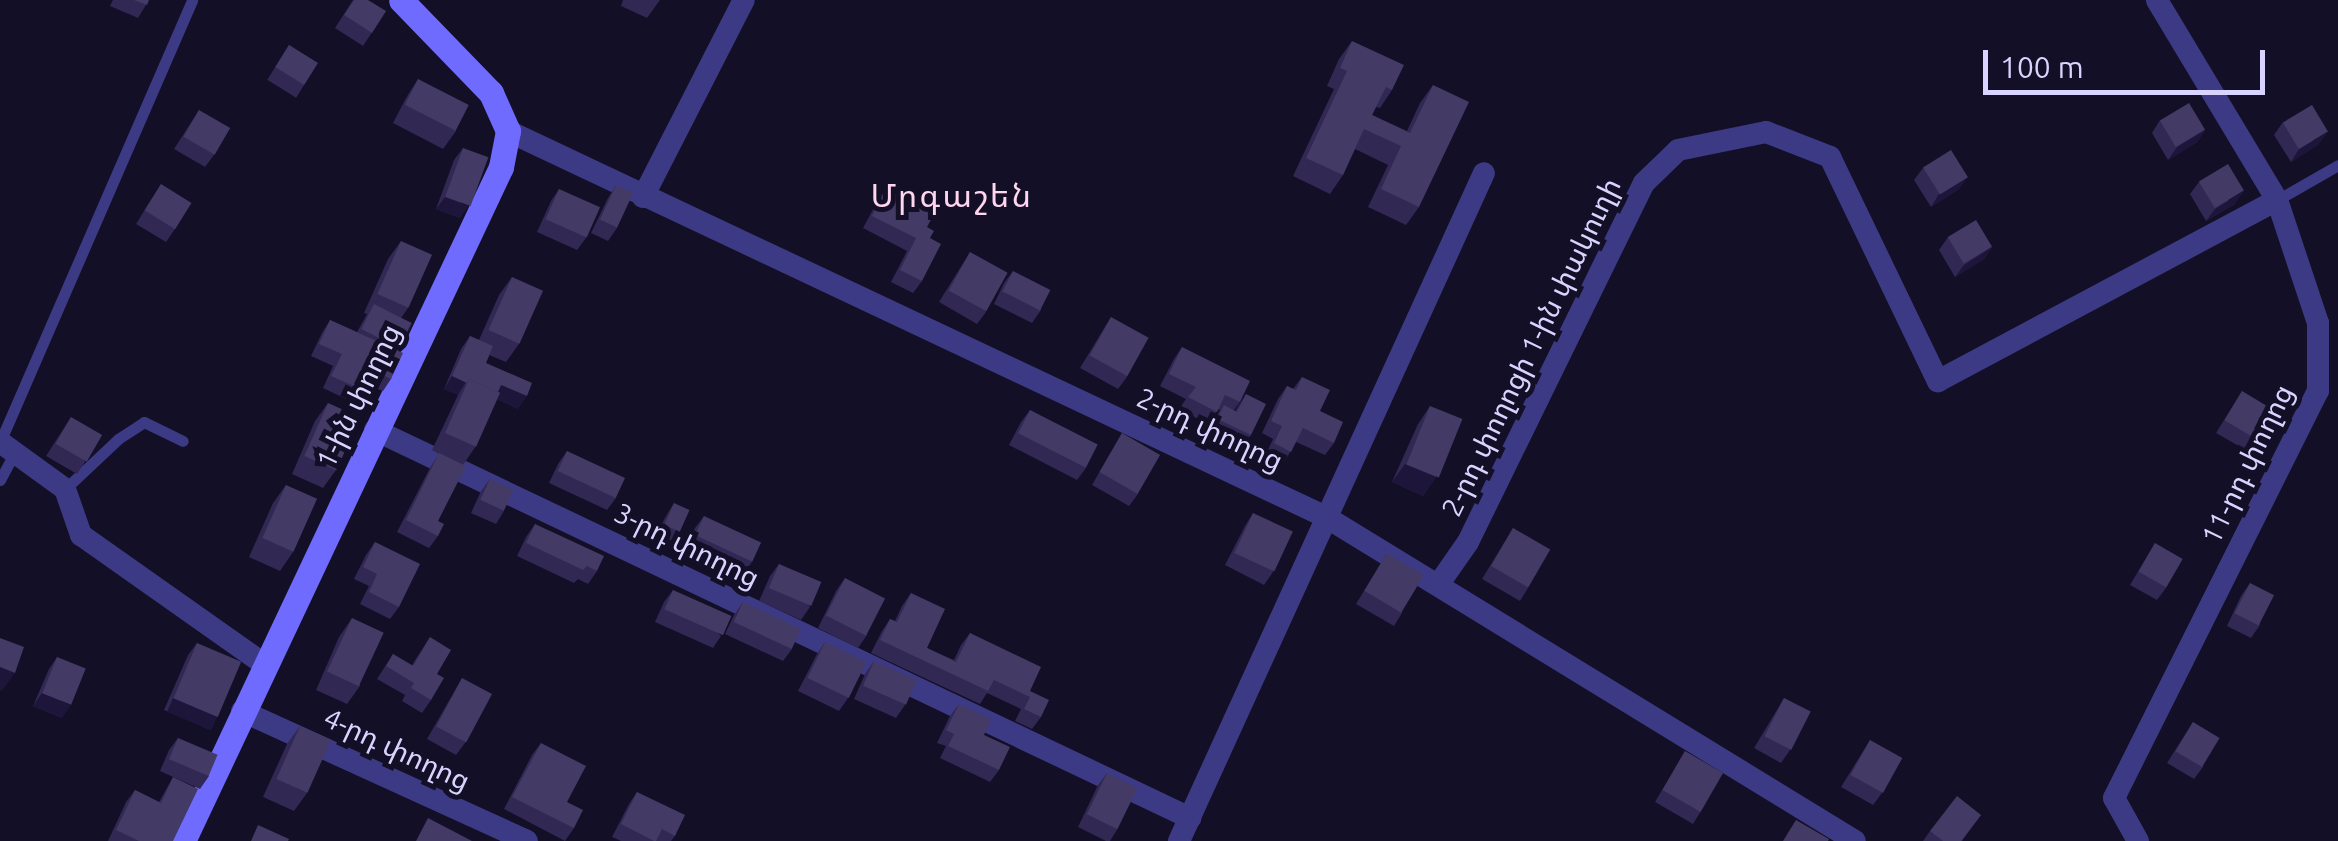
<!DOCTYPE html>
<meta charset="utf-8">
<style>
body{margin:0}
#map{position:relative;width:2338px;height:841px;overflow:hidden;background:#130f26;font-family:Ubuntu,"Noto Sans Armenian",sans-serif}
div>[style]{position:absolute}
.lane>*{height:11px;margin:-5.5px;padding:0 5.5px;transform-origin:5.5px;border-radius:5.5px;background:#3d3a85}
.street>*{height:22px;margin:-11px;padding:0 11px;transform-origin:11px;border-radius:11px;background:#3d3a85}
.secondary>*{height:25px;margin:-12.5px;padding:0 12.5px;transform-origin:12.5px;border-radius:12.5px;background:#6f6bff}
.wall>*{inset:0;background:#312854;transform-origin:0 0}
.shaded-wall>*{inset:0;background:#1d163a;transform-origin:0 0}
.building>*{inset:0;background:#433a66;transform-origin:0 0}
span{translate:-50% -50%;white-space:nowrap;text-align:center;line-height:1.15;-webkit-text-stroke:10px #130f26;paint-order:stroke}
.street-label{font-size:28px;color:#d9d4ff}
.quarter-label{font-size:32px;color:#ffd6f0;letter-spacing:2.5px}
.scale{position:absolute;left:1983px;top:50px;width:282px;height:45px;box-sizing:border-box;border:5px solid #d9d4ff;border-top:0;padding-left:12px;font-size:30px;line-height:35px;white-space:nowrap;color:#d9d4ff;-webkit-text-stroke:8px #130f26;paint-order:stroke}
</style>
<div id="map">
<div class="lane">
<i style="left:2277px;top:200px;width:70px;rotate:-29.8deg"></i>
<i style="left:0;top:442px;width:482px;rotate:-66.5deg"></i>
<i style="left:0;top:480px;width:32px;rotate:-62deg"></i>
<i style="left:65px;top:489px;width:73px;rotate:-43.3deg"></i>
<i style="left:118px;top:439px;width:31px;rotate:-33deg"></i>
<i style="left:144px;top:422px;width:43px;rotate:26deg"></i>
</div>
<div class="street">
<i style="left:508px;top:131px;width:904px;rotate:25.26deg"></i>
<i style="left:1326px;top:517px;width:620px;rotate:31.49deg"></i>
<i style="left:643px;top:197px;width:221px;rotate:-62.9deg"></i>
<i style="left:375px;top:430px;width:903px;rotate:25.46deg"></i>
<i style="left:0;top:442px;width:80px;rotate:35.9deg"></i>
<i style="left:65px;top:489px;width:49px;rotate:70.8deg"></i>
<i style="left:81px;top:535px;width:224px;rotate:35.2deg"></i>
<i style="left:1438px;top:585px;width:52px;rotate:-55.1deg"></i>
<i style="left:1468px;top:542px;width:400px;rotate:-63.9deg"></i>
<i style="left:1644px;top:183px;width:47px;rotate:-44.1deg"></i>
<i style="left:1678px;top:150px;width:90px;rotate:-11.6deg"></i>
<i style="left:1766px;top:132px;width:69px;rotate:21.3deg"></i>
<i style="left:1830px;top:157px;width:249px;rotate:64.3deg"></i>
<i style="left:1938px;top:381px;width:384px;rotate:-28.1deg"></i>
<i style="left:242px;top:711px;width:313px;rotate:24.5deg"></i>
<i style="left:1179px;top:841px;width:734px;rotate:-65.46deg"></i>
<i style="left:2138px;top:841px;width:49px;rotate:-119.2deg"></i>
<i style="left:2114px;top:798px;width:455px;rotate:-63.4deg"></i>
<i style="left:2318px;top:391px;width:68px;rotate:-90deg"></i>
<i style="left:2318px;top:323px;width:130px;rotate:-108.4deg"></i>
<i style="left:2277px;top:200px;width:233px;rotate:-121deg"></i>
</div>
<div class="secondary">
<i style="left:183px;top:841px;width:745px;rotate:-64.74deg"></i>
<i style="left:501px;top:167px;width:37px;rotate:-79deg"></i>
<i style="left:508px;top:131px;width:42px;rotate:-114.1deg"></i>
<i style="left:491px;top:93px;width:129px;rotate:-134.1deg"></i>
</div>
<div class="wall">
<i style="clip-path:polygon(113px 0,149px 0,138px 18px,110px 6px)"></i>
<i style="clip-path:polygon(353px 0,386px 11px,363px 46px,335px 28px)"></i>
<i style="clip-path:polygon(623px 0,660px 0,647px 18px,621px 6px)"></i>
<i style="clip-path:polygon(1352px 41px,1392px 90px,1380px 108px,1376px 107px,1372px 115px,1407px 131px,1420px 103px,1433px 85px,1419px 207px,1406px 225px,1368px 207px,1388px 165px,1355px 149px,1343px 175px,1330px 194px,1293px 176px,1334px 89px,1327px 86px,1339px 59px)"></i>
<i style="left:289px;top:45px;width:34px;height:41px;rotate:32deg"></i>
<i style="clip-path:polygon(418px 79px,456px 131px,443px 149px,393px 123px,406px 98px)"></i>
<i style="clip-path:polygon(199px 110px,214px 155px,205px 167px,174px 149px)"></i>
<i style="clip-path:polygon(2160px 120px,2205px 130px,2197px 142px,2168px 160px,2152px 133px)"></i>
<i style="clip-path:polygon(2283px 122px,2319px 144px,2291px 162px,2274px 135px)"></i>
<i style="clip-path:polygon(463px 148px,460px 218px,436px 209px,454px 160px)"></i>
<i style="clip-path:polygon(1923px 168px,1959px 189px,1931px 207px,1914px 180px)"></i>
<i style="clip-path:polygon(2199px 182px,2235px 204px,2206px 221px,2190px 194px)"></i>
<i style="clip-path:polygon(161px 184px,175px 229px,166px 242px,136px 224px)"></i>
<i style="clip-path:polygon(616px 185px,617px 228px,608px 241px,591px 233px,608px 198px)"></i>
<i style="clip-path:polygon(559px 189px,586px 238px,577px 250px,537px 232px,551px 201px)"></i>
<i style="clip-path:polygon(886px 189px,927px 227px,930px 238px,922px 281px,913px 293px,891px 282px,907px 251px,863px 228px,877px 202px)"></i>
<i style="clip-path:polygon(1948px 237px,1992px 247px,1984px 259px,1955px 277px,1939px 250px)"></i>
<i style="clip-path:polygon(401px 241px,408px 308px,401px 318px,412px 323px,398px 351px,391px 379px,383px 391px,375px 388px,363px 407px,323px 388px,333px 366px,311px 356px,322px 333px,330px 320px,357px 332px,367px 314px,364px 313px,388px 259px)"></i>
<i style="clip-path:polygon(970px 252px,986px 312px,977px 324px,939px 302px)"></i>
<i style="clip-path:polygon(1013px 271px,1041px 310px,1032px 323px,994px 304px,1004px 283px)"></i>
<i style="clip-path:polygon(512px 277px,519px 344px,506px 362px,489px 355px,486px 363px,518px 409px,497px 399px,476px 446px,463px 465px,438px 521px,438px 536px,429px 548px,397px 532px,431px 466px,439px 454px,432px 450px,458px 395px,444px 389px,461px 349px,470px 336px,479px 340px,499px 295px)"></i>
<i style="clip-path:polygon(1111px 317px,1127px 377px,1118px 389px,1080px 368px)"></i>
<i style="clip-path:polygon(1182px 347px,1240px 402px,1234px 410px,1235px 411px,1246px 394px,1251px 435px,1242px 448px,1208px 431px,1220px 410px,1218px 409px,1208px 424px,1179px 409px,1186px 399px,1160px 386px,1174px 359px)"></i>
<i style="clip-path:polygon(1302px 377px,1320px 411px,1334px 443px,1325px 455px,1296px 442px,1283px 464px,1265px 456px,1273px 439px,1262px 433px,1278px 399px,1287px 386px,1293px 389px)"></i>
<i style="clip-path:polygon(2242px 391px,2252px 436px,2244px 449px,2216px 433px)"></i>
<i style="clip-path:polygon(328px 403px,336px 470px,323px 488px,292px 474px,315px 421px)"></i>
<i style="clip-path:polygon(1430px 406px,1436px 477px,1423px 496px,1392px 482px,1418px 424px)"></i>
<i style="clip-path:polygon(1030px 410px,1086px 468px,1077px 480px,1009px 445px,1021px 422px)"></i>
<i style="clip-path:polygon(71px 417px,85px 462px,77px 474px,46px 456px)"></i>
<i style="clip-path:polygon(1122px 433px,1138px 494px,1129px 506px,1092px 485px)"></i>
<i style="clip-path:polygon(567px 451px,616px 498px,607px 510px,549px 483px,558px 464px)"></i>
<i style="clip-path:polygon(490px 479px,504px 511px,496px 524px,471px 513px,481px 491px)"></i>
<i style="clip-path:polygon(286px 485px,293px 552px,280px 571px,249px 557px,273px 503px)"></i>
<i style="clip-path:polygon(674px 503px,680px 532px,671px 544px,655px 537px,666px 516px)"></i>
<i style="clip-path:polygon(1253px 513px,1273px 572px,1264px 585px,1225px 565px,1245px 526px)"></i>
<i style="clip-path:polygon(704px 516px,752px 562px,743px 574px,686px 548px,695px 528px)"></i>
<i style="clip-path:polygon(535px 524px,597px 571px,588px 584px,578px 579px,574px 583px,517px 556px,526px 537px)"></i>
<i style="clip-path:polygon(1513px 528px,1528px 588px,1520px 601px,1482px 579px)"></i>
<i style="clip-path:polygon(375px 542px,399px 607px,390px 619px,360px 604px,369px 586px,354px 579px,366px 555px)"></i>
<i style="clip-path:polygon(2155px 543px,2166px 588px,2157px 600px,2130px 585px)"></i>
<i style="clip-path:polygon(1387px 553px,1402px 613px,1394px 626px,1356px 604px)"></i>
<i style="clip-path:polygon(779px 564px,810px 607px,801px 620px,759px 601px,770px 576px)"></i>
<i style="clip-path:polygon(845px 578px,867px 635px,858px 648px,818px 628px,836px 591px)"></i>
<i style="clip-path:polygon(2250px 583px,2260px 625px,2251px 638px,2227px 626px,2241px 596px)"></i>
<i style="clip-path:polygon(673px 590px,721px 636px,713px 648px,655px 622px,664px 602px)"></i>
<i style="clip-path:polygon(911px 593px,927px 648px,954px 660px,961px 645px,970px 633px,1030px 691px,1041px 717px,1032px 729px,1015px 721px,1021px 709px,987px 693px,980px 704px,871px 653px,882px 631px,890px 619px,895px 621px,902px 606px)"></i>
<i style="clip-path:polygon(743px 602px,792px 649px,783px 661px,725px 634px,734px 615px)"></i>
<i style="clip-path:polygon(352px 618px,360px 686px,347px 704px,316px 690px,339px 637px)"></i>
<i style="clip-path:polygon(430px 637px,437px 674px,431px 700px,422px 713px,402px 701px,405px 695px,377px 679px,393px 654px,412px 665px)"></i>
<i style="clip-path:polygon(825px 642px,848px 698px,839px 711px,798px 691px,817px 654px)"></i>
<i style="clip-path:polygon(197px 643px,217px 717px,208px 729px,164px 710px,188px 655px)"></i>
<i style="clip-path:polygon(57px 657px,62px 718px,33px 706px,49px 669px)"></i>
<i style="clip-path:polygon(874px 661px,905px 705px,896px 718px,854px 699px,865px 674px)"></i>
<i style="clip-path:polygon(462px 678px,465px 743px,456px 755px,427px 739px)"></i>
<i style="clip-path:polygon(1784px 698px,1790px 750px,1781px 763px,1754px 748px)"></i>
<i style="clip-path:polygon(959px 704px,984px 735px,999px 770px,990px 782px,940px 758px,946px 746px,937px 743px,950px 716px)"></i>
<i style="clip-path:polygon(2193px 722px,2203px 767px,2194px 779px,2167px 763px)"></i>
<i style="clip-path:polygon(300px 726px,307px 793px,294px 811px,263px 797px,287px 744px)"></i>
<i style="clip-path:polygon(178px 738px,209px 776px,200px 789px,160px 771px,169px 750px)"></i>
<i style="clip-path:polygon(1870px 740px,1882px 793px,1873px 805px,1841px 787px)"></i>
<i style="clip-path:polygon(541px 743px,567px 802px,574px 828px,565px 841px,504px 809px,532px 755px)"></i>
<i style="clip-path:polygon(1685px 751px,1701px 811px,1693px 824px,1655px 802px)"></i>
<i style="clip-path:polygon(1107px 773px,1117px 830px,1110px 841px,1106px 841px,1078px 827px,1098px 785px)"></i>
<i style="clip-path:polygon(173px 777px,173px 841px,108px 841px,126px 802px,135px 790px,159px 802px)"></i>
<i style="clip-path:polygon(637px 792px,675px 836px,671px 841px,621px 841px,612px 837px,629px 804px)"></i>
<i style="clip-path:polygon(1981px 815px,1962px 841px,1923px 841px,1930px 831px)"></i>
</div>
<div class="shaded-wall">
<i style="clip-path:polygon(2205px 130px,2197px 142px,2168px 160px,2177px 147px)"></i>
<i style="clip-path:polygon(2328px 132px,2319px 144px,2291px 162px,2299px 149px)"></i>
<i style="clip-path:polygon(1968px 177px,1959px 189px,1931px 207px,1939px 194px)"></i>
<i style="clip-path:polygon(2244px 191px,2235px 204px,2206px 221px,2215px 209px)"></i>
<i style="clip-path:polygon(445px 197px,469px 206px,460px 218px,436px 209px)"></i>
<i style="clip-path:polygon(1992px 247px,1984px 259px,1955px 277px,1964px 265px)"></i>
<i style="clip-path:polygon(452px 376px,466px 382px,458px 395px,444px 389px)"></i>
<i style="clip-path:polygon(501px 385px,527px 396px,518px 409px,494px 398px)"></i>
<i style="clip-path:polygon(1405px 464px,1436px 477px,1423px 496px,1392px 482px)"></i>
<i style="clip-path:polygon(0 667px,15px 673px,2px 691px,0 690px)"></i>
<i style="clip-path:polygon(42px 693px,71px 705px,62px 718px,33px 706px)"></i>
<i style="left:173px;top:698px;width:48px;height:15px;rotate:23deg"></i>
</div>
<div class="building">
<i style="clip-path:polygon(134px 0,149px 0,147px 5px)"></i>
<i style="clip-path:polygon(354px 0,368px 0,386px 11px,372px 33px,344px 15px)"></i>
<i style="clip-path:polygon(1352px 41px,1404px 65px,1392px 90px,1386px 87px,1372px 115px,1410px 133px,1433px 85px,1469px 102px,1419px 207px,1381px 189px,1401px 146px,1364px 129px,1343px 175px,1306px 158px,1347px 71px,1340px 68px)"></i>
<i style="left:289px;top:45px;width:34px;height:26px;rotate:32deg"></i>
<i style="left:418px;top:79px;width:57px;height:29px;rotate:27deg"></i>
<i style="left:2189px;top:103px;width:31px;height:34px;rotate:59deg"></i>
<i style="left:2312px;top:105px;width:31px;height:34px;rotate:59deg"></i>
<i style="left:199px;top:110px;width:36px;height:31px;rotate:30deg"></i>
<i style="left:463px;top:148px;width:27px;height:52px;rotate:20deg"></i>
<i style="left:1951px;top:150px;width:32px;height:33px;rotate:58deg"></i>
<i style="left:2228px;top:164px;width:31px;height:34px;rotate:59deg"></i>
<i style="left:161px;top:184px;width:36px;height:31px;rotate:32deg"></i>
<i style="left:616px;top:185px;width:19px;height:38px;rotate:25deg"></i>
<i style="left:559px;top:189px;width:45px;height:33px;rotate:24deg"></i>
<i style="clip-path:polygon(886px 189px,934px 214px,927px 227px,934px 231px,930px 238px,941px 244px,922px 281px,900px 270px,916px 238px,872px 216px)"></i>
<i style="left:1976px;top:220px;width:31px;height:33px;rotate:59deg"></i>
<i style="left:401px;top:241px;width:34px;height:58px;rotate:24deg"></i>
<i style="left:970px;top:252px;width:43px;height:44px;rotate:29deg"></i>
<i style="left:1013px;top:271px;width:42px;height:23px;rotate:27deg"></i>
<i style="left:512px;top:277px;width:34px;height:58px;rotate:24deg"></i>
<i style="left:374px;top:304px;width:42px;height:28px;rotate:27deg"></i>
<i style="left:1111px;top:317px;width:43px;height:44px;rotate:29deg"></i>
<i style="clip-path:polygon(330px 320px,403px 353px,391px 379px,381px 374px,372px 394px,331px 376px,342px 354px,319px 344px)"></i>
<i style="clip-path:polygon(470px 336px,493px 346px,486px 363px,532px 383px,527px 396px,501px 385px,498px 392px,469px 379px,467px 383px,452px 376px)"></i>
<i style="clip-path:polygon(1182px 347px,1250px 381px,1240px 402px,1225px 395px,1217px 412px,1188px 397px,1196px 387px,1169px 374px)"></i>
<i style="clip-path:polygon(1302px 377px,1330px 390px,1320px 411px,1343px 422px,1334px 443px,1303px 428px,1291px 452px,1274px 443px,1282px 426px,1271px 421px,1287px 386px,1296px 390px)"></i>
<i style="left:469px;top:379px;width:34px;height:59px;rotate:24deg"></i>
<i style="left:2242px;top:391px;width:31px;height:34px;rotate:31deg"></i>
<i style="clip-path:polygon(1246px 394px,1266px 404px,1251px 435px,1217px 419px,1224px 405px,1237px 412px)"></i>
<i style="left:328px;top:403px;width:35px;height:58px;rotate:24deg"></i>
<i style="left:1430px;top:406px;width:35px;height:63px;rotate:22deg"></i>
<i style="left:1030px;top:410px;width:76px;height:26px;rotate:27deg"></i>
<i style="left:71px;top:417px;width:36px;height:31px;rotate:30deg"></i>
<i style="left:1122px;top:433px;width:44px;height:45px;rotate:30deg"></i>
<i style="left:567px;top:451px;width:64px;height:22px;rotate:25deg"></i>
<i style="clip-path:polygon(439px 453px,466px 466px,438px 521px,444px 524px,438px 536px,406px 520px)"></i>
<i style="left:490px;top:479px;width:26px;height:23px;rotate:25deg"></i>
<i style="left:286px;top:485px;width:34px;height:58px;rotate:24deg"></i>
<i style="left:674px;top:503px;width:17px;height:24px;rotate:24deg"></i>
<i style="left:1253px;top:513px;width:44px;height:44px;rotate:25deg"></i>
<i style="left:704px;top:516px;width:63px;height:21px;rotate:25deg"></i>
<i style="clip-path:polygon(535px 524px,604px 556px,597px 571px,587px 566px,583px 570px,526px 543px)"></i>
<i style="left:1513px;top:528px;width:43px;height:44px;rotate:30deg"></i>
<i style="clip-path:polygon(375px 542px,420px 564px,399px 607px,369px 592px,377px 574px,363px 567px)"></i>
<i style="left:2155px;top:543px;width:32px;height:33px;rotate:30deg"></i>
<i style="left:1387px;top:553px;width:43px;height:44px;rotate:31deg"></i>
<i style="left:779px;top:564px;width:46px;height:26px;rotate:23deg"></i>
<i style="left:845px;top:578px;width:45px;height:42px;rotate:27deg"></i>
<i style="left:2250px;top:583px;width:27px;height:34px;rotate:27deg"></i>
<i style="left:673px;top:590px;width:64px;height:21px;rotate:24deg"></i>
<i style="clip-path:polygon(911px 593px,945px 609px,927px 648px,956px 662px,970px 633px,1041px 667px,1030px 691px,1049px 700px,1041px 717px,1024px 709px,1030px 697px,994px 680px,988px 691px,880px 640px,890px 619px,897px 622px)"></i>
<i style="left:743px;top:602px;width:64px;height:22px;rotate:25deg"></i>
<i style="left:352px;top:618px;width:35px;height:59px;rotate:25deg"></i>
<i style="clip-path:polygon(430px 637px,451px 650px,437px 674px,444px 678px,431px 700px,411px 688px,414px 683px,386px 666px,393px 654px,413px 666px)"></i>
<i style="clip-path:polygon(0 638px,24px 647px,15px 673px,0 667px)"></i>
<i style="left:825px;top:642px;width:46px;height:40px;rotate:26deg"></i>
<i style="left:197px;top:643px;width:48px;height:60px;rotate:23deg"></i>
<i style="left:57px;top:657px;width:31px;height:39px;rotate:22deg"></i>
<i style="left:874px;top:661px;width:47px;height:27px;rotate:24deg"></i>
<i style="left:462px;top:678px;width:34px;height:55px;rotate:28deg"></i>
<i style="left:1784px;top:698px;width:30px;height:43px;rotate:27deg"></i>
<i style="clip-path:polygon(959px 704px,991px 719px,984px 735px,1010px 747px,999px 770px,948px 746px,954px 734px,946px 730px)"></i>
<i style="left:2193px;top:722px;width:31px;height:34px;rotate:31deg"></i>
<i style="left:300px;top:726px;width:34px;height:58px;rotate:24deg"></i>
<i style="left:178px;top:738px;width:43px;height:23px;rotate:23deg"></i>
<i style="left:1870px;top:740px;width:37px;height:40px;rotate:29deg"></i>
<i style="clip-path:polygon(541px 743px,586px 766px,567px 802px,583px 810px,574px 828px,512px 797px)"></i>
<i style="left:1685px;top:751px;width:44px;height:45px;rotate:30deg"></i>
<i style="left:1107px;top:773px;width:34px;height:46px;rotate:26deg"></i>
<i style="clip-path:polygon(173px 777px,198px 789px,173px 841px,139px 841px,116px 830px,135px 790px,161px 803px)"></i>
<i style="clip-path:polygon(637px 792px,685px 815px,675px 836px,662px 829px,656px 841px,654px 841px,621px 824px)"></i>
<i style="clip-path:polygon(1957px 796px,1981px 815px,1961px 841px,1943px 841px,1930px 831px)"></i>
<i style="clip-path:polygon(428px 818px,472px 841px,416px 841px)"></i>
<i style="clip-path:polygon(1796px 820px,1829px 839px,1828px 841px,1783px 841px)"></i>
<i style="clip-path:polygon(258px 825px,289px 839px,288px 841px,251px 841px)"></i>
</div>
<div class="street-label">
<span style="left:1531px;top:347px;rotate:-64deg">2-րդ փողոցի 1-ին փակուղի</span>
<span style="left:358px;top:396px;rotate:-64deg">1-ին փողոց</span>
<span style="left:1210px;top:429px;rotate:25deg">2-րդ փողոց</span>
<span style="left:2247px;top:464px;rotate:-64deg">11-րդ փողոց</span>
<span style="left:687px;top:545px;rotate:26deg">3-րդ փողոց</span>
<span style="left:397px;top:749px;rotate:25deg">4-րդ փողոց</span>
</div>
<div class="quarter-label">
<span style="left:952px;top:195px">Մրգաշեն</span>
</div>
<div class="scale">100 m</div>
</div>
